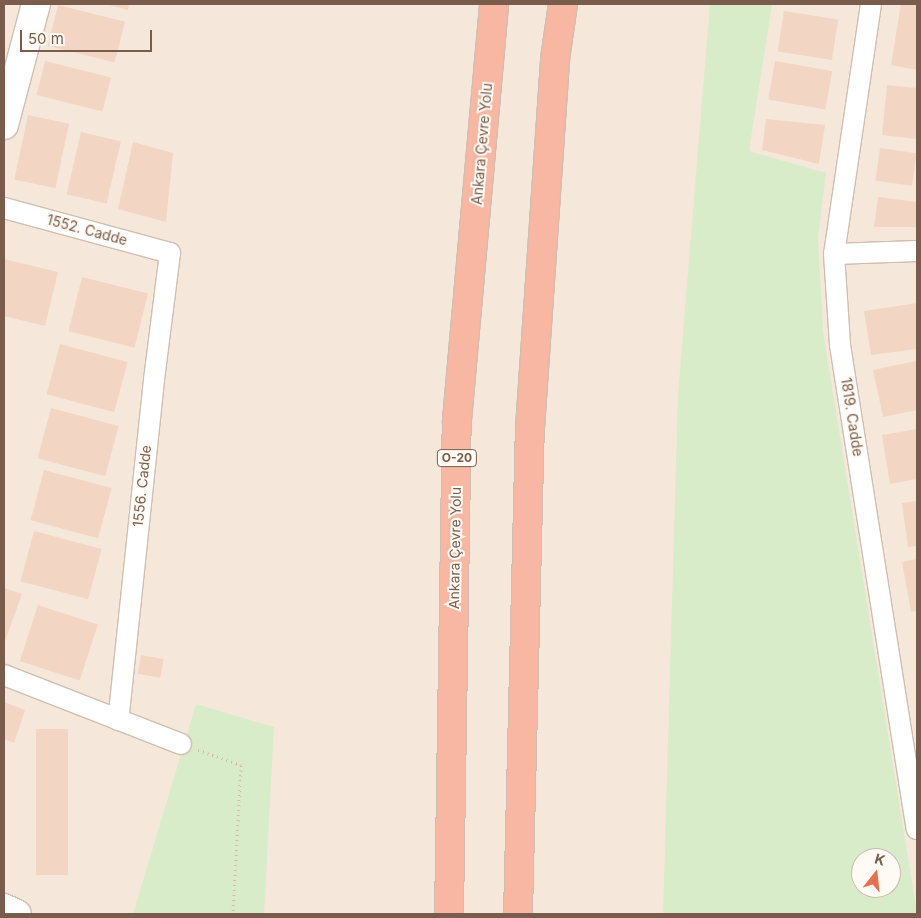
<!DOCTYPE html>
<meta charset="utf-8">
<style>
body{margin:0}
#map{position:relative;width:921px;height:918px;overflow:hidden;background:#fdf6ec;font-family:Inter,sans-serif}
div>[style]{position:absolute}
.residential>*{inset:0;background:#f5e8da}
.green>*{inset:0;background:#d8ecc9}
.building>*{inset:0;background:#f3d5c3;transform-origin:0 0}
.path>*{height:3px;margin-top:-1.5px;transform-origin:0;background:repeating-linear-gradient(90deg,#d9b8a5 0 1px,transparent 0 5px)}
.roads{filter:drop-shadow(1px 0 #d1beb0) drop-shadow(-1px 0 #d1beb0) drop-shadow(0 1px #d1beb0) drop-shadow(0 -1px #d1beb0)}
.street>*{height:20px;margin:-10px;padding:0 10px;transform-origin:10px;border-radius:10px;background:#fff}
.secondary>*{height:28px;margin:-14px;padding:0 14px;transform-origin:14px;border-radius:14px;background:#fff}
.highway>*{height:28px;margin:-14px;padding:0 14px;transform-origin:14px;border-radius:14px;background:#f7b7a3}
span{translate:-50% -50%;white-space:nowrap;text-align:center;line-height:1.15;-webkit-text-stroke:4px #fffaf3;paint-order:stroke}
.shield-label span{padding:1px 4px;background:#fffaf3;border:1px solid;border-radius:4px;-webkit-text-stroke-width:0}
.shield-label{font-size:12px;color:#7a5c4d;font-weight:700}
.street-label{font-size:14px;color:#7a5c4d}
.frame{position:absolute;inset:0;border:5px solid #7a5c4d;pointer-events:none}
.north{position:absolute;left:851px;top:848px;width:50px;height:50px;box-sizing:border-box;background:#fffaf3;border:1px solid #cabbb1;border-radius:50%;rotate:16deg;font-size:14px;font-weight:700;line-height:20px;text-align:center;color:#7a5c4d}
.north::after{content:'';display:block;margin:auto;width:18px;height:22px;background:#e76f51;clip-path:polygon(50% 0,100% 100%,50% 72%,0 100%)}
.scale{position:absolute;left:20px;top:30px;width:132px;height:22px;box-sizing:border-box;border:2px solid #7a5c4d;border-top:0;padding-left:6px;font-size:15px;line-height:18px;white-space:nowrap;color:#7a5c4d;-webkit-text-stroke:4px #fffaf3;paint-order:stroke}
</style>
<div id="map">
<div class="residential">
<i style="clip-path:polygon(evenodd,4px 4px,917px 4px,917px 914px,4px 914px,4px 4px,861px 858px,891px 858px,891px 888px,861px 888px,861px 858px)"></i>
</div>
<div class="green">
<i style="clip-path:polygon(evenodd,710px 4px,772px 4px,749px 151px,826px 173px,818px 238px,823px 331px,917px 914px,663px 914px,678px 394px,710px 4px,861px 858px,891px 858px,891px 888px,861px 888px,861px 858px)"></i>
<i style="clip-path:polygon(196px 704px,274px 727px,264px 914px,133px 914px)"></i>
</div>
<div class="building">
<i style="clip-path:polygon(105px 4px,129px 4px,128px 10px)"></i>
<i style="clip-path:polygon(901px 4px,917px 4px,917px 70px,891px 65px)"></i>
<i style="left:58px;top:5px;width:69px;height:42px;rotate:14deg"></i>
<i style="left:784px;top:11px;width:55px;height:41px;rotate:9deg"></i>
<i style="left:45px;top:61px;width:68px;height:35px;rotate:14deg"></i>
<i style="left:775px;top:61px;width:58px;height:39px;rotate:10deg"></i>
<i style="clip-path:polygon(887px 85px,917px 88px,917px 139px,882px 135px)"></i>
<i style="left:28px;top:115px;width:42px;height:66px;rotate:12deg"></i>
<i style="clip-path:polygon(766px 119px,825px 125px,819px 164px,762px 150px)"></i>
<i style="left:81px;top:132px;width:41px;height:64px;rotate:13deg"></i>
<i style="clip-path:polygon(133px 142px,173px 153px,166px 222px,118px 209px)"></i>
<i style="left:880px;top:148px;width:37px;height:33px;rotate:8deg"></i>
<i style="clip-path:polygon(878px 197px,917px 202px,917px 227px,874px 227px)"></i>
<i style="clip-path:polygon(4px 259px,58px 272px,45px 326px,4px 316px)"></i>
<i style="left:82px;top:277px;width:68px;height:56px;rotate:14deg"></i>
<i style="clip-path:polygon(917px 303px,917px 349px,871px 355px,864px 311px)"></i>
<i style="left:60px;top:344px;width:70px;height:52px;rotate:15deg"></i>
<i style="clip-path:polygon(916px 361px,917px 410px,883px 417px,873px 370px)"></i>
<i style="left:51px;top:408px;width:70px;height:52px;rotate:15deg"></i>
<i style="clip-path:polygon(917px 429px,917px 479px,890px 484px,882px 435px)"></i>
<i style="left:44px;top:470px;width:70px;height:52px;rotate:15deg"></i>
<i style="clip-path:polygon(917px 501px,917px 546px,908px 547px,902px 503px)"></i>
<i style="left:34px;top:531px;width:70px;height:52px;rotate:15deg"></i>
<i style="clip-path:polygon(917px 559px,917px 611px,911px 612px,902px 562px)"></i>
<i style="clip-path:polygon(4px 588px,22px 594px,4px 644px)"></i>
<i style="left:38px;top:605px;width:63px;height:59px;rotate:18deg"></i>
<i style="left:141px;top:655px;width:23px;height:19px;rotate:10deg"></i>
<i style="clip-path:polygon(4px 702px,25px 710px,14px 743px,4px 739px)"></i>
<i style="left:36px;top:729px;width:32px;height:146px"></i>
</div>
<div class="path">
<i style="left:198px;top:750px;width:46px;rotate:19.2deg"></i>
<i style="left:241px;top:765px;width:149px;rotate:93.1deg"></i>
</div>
<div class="roads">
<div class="street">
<i style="left:871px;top:4px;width:253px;rotate:98.4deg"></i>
<i style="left:834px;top:254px;width:91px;rotate:86.2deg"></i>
<i style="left:840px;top:345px;width:490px;rotate:81deg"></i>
<i style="left:4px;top:208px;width:172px;rotate:15.2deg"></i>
<i style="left:170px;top:253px;width:128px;rotate:97.2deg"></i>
<i style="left:154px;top:380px;width:342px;rotate:96deg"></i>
<i style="left:834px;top:254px;width:83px;rotate:-2.1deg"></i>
<i style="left:4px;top:675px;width:190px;rotate:21.3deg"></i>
</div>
<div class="secondary">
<i style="left:4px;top:125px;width:125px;rotate:-75.2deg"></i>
<i style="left:4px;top:908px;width:14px;rotate:25deg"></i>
</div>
<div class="highway">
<i style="left:449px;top:914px;width:494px;rotate:-89.1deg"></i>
<i style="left:457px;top:420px;width:418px;rotate:-84.9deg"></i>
<i style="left:518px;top:914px;width:486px;rotate:-88.6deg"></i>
<i style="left:530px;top:428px;width:370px;rotate:-86.1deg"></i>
<i style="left:555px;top:59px;width:56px;rotate:-81.7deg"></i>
</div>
</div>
<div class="shield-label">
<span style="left:457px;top:458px">O-20</span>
</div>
<div class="street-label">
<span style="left:482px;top:144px;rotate:-85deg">Ankara Çevre Yolu</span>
<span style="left:87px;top:230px;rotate:15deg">1552. Cadde</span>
<span style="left:852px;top:417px;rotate:81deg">1819. Cadde</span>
<span style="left:142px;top:486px;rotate:-84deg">1556. Cadde</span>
<span style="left:455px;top:548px;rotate:-89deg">Ankara Çevre Yolu</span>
</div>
<div class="frame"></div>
<div class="north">K</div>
<div class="scale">50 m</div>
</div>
